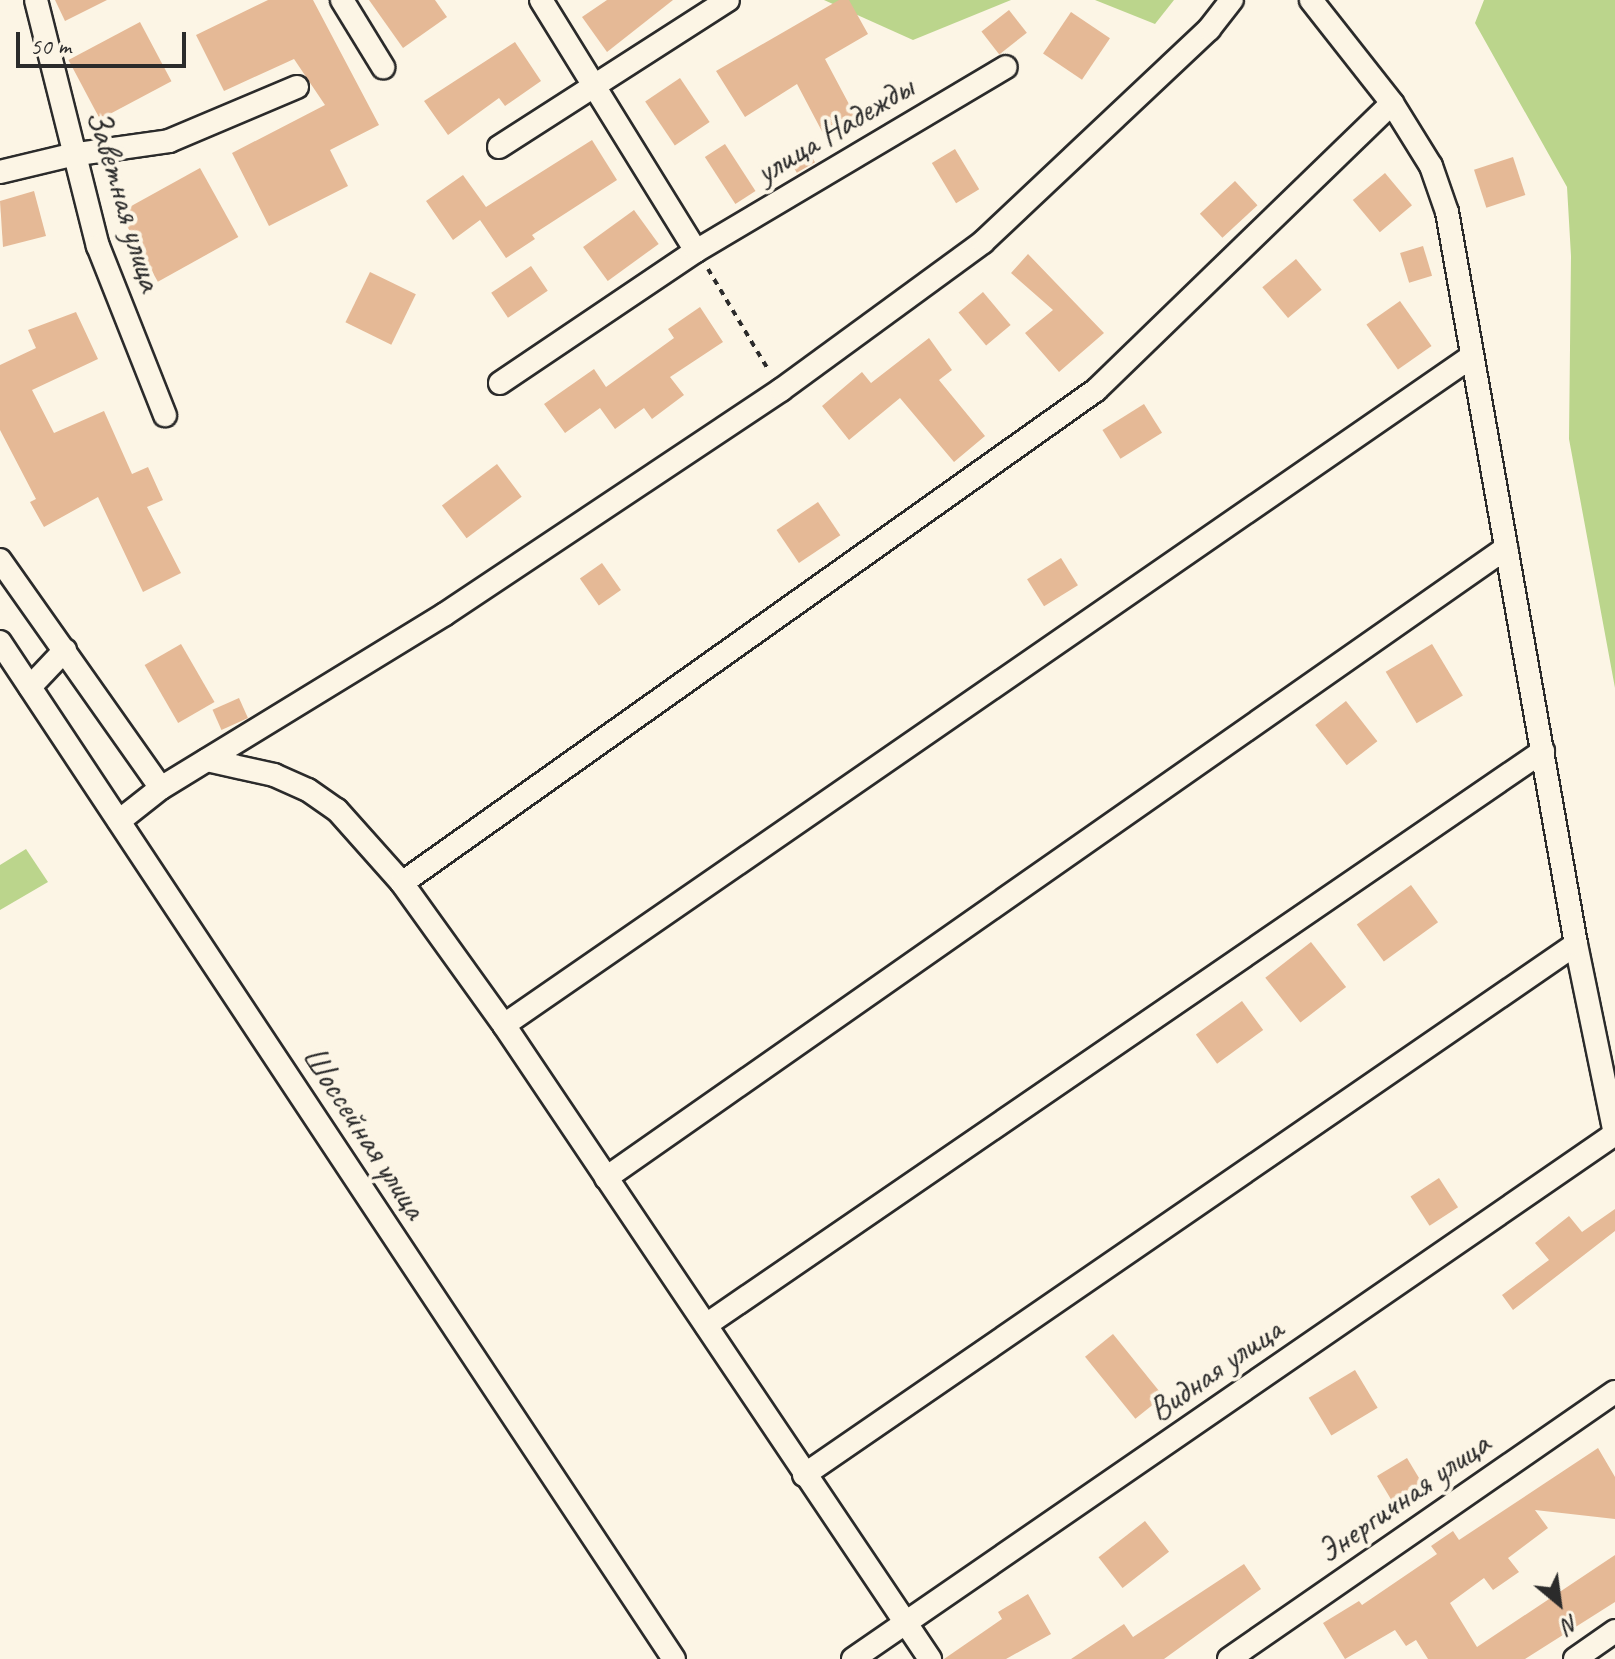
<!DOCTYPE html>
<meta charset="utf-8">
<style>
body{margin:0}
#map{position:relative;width:1615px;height:1659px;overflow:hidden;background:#fcf5e5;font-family:Caveat,sans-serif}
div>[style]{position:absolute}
.green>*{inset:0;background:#bbd58c}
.building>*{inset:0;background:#e5b996;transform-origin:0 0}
.path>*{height:4px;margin-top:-2px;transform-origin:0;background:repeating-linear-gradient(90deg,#2b2b2b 0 6px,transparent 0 12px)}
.roads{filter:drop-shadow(2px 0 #2b2b2b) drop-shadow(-2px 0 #2b2b2b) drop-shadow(0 2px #2b2b2b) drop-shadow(0 -2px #2b2b2b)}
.minor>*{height:22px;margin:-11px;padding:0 11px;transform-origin:11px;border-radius:11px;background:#fcf5e5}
span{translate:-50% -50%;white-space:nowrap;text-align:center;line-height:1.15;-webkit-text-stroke:8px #fcf5e5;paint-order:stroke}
.street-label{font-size:34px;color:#2b2b2b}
.north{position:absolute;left:1519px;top:1563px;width:80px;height:80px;-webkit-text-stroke:6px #fcf5e5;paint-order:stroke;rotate:151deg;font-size:22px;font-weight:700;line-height:32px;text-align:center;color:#2b2b2b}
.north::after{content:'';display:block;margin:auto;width:28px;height:36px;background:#2b2b2b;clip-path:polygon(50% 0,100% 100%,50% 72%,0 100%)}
.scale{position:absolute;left:16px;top:32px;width:170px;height:36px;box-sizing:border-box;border:4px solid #2b2b2b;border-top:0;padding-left:10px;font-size:24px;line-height:28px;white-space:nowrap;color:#2b2b2b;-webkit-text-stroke:6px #fcf5e5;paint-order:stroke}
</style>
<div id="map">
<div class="green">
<i style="clip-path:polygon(824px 0,1011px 0,913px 40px)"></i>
<i style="clip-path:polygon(1095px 0,1174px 0,1155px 24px)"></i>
<i style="clip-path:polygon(1484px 0,1615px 0,1615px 688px,1569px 439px,1571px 256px,1567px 187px,1475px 23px)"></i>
<i style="clip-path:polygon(26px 849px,48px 882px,0 910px,0 865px)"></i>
</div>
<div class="building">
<i style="clip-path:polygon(55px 0,107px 0,65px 21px)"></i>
<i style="clip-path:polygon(268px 0,313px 0,379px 125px,330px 150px,348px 186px,269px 226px,232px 153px,325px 105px,294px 59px,224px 91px,196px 35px)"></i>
<i style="clip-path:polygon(369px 0,435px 0,447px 17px,403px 48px)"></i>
<i style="clip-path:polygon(607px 0,673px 0,607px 52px,582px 17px)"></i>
<i style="clip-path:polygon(839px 0,849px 0,868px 34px,825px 59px,858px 121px,826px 139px,797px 84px,745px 117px,716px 71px)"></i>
<i style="left:1009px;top:10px;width:29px;height:35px;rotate:52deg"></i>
<i style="left:1071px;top:12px;width:47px;height:50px;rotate:34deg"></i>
<i style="left:140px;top:22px;width:67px;height:81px;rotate:62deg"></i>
<i style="clip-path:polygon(515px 42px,541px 81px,505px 106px,499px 98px,448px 135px,424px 101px)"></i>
<i style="left:680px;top:78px;width:53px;height:42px;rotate:56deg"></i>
<i style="clip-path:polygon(592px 140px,617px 180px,532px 235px,535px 239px,506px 258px,480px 220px,453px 240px,426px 201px,463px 175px,486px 207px)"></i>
<i style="left:725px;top:144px;width:56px;height:24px;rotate:57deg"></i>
<i style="left:805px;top:145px;width:20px;height:21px;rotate:60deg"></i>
<i style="left:955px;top:149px;width:47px;height:27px;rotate:59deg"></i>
<i style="left:1513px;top:157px;width:40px;height:41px;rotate:72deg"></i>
<i style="left:200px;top:168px;width:79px;height:92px;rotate:61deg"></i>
<i style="left:1385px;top:173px;width:42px;height:42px;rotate:50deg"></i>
<i style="left:1235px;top:181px;width:33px;height:48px;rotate:47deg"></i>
<i style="clip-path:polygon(34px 191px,46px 236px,3px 247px,0 201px)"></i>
<i style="left:634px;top:210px;width:42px;height:63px;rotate:54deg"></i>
<i style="left:1423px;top:246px;width:31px;height:24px;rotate:73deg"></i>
<i style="clip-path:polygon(1028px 254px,1104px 333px,1059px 372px,1025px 333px,1053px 310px,1011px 273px)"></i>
<i style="left:1296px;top:259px;width:40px;height:44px;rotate:50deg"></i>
<i style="left:531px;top:266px;width:30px;height:48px;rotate:56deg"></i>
<i style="left:370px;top:272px;width:51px;height:56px;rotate:26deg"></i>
<i style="left:983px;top:292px;width:43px;height:32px;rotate:50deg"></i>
<i style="left:1400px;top:301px;width:55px;height:41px;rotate:55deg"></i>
<i style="clip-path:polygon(700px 307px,723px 342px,670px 377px,684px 395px,652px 419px,644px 408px,615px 429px,600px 408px,565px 433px,544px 404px,594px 369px,606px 387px,674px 338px,668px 329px)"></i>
<i style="clip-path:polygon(76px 312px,98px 359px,32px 390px,54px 433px,104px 411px,132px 474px,148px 467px,163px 500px,147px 507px,181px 573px,143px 592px,98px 497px,44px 527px,30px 502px,36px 499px,0 430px,0 365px,36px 348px,28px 330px)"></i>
<i style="clip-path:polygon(929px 338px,952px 370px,939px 380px,985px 436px,954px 462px,900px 398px,849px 440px,822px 406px,862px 372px,871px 383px)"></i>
<i style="left:1144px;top:404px;width:34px;height:49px;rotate:58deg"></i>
<i style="left:497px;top:464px;width:41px;height:69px;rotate:53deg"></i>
<i style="left:818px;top:502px;width:40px;height:50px;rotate:56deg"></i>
<i style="left:1061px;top:558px;width:32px;height:40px;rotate:58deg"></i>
<i style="left:602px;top:563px;width:33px;height:27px;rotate:55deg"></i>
<i style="left:181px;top:644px;width:67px;height:42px;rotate:60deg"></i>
<i style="left:1432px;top:644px;width:60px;height:54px;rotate:59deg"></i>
<i style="left:239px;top:698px;width:22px;height:29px;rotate:66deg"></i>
<i style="left:1346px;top:701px;width:51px;height:39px;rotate:52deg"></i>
<i style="left:1411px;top:885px;width:46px;height:67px;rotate:54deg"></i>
<i style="left:1311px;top:942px;width:57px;height:58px;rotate:52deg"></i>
<i style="left:1242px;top:1001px;width:36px;height:57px;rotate:54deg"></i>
<i style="left:1439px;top:1178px;width:35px;height:34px;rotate:57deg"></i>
<i style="clip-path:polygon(1615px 1209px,1615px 1231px,1513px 1310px,1502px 1295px,1549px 1260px,1535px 1243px,1569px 1216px,1582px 1232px)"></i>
<i style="left:1113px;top:1334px;width:80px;height:36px;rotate:51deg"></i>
<i style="left:1355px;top:1370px;width:44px;height:54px;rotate:59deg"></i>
<i style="clip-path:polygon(1598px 1448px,1615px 1477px,1615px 1519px,1535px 1510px,1548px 1528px,1508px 1558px,1519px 1572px,1493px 1590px,1484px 1578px,1450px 1603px,1477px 1647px,1615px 1555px,1615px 1602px,1525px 1659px,1428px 1659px,1416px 1640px,1406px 1646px,1395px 1630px,1345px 1659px,1323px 1623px,1359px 1601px,1362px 1605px,1437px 1554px,1431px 1546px,1453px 1531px,1459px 1540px)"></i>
<i style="left:1407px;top:1458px;width:39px;height:35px;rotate:59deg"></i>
<i style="left:1145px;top:1521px;width:39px;height:59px;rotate:52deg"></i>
<i style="clip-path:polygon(1244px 1564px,1261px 1589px,1164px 1659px,1071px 1659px,1124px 1624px,1133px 1637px)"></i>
<i style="clip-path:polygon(1028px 1594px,1051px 1634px,1006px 1659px,944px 1659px,1002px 1619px,998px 1612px)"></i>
</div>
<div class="path">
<i style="left:708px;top:269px;width:119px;rotate:59.1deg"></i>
</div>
<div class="roads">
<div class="minor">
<i style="left:36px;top:0;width:254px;rotate:75.9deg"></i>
<i style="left:98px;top:246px;width:182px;rotate:68.4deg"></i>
<i style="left:342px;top:0;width:79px;rotate:58.5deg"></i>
<i style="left:541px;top:0;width:295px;rotate:58.3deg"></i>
<i style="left:499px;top:147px;width:272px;rotate:-32.7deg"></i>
<i style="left:0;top:172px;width:73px;rotate:-13.5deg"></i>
<i style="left:71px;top:155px;width:99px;rotate:-8.1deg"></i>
<i style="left:169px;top:141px;width:139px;rotate:-22.9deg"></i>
<i style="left:500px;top:383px;width:236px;rotate:-34deg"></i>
<i style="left:696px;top:251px;width:360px;rotate:-30.7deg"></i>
<i style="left:0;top:560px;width:279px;rotate:54.8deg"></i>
<i style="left:0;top:642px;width:1220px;rotate:56.47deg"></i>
<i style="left:30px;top:687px;width:51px;rotate:-46.6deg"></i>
<i style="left:207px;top:760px;width:69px;rotate:12.6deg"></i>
<i style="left:274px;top:775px;width:37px;rotate:24deg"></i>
<i style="left:308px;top:790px;width:35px;rotate:35deg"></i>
<i style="left:337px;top:810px;width:98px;rotate:48.3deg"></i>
<i style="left:402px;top:883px;width:175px;rotate:54.3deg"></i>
<i style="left:504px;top:1025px;width:764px;rotate:56.1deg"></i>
<i style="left:119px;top:821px;width:53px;rotate:-38.2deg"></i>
<i style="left:161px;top:788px;width:333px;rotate:-31.5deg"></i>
<i style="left:445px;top:614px;width:404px;rotate:-33.7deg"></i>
<i style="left:781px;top:390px;width:250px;rotate:-36.2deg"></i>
<i style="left:983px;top:242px;width:311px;rotate:-43.3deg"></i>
<i style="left:1209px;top:29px;width:37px;rotate:-52deg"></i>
<i style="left:402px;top:883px;width:851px;rotate:-35.39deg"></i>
<i style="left:1096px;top:390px;width:412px;rotate:-44.1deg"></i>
<i style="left:504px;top:1025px;width:1175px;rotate:-34.64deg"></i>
<i style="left:606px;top:1178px;width:1099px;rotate:-34.99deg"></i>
<i style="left:706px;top:1325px;width:1015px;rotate:-34.44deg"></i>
<i style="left:804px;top:1475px;width:937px;rotate:-34.52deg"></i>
<i style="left:853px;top:1659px;width:925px;rotate:-34.57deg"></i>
<i style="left:1615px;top:1134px;width:194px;rotate:-101.6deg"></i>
<i style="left:1576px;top:944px;width:743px;rotate:-99.99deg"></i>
<i style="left:1447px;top:212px;width:49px;rotate:-109.2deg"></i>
<i style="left:1431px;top:166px;width:74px;rotate:-121.8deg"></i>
<i style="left:1392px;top:103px;width:131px;rotate:-128.2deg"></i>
<i style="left:1229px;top:1659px;width:469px;rotate:-34.7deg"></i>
<i style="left:1575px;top:1659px;width:49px;rotate:-35deg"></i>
</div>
</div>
<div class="street-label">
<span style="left:834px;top:129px;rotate:-31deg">улица Надежды</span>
<span style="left:125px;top:200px;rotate:73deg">Заветная улица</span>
<span style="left:365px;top:1132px;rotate:57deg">Шоссейная улица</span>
<span style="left:1215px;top:1369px;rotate:-35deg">Видная улица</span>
<span style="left:1403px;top:1497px;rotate:-35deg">Энергичная улица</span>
</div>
<div class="north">N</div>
<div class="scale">50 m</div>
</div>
